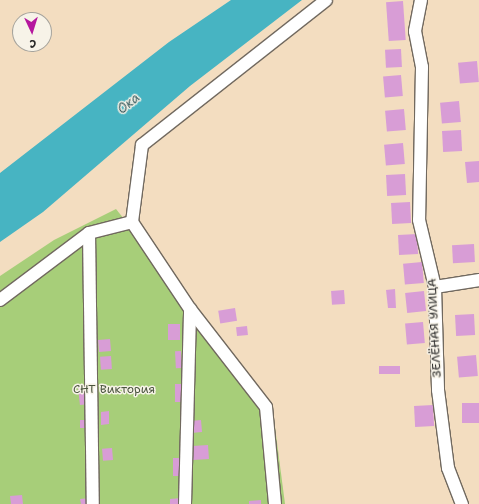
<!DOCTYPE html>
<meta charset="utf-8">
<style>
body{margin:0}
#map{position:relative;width:479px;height:504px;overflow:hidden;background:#f3ddc0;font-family:"Shantell Sans",sans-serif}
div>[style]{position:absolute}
.green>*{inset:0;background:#a7ce79}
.water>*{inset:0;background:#47b4c2}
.building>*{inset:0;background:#d89dd6;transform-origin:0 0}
.roads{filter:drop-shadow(1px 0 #71695f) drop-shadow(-1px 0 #71695f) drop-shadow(0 1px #71695f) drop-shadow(0 -1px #71695f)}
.minor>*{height:12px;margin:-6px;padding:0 6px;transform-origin:6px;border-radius:6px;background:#fff}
span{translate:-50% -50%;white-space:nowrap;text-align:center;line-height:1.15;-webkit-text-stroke:3px #f7f3e8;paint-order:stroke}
.street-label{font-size:12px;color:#2b2b2b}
.park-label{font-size:12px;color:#4a543e}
.water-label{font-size:13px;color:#355b60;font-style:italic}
.north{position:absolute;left:12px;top:12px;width:40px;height:40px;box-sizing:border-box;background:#f7f3e8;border:1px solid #a5a39c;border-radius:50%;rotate:176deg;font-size:11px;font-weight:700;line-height:16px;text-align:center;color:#2b2b2b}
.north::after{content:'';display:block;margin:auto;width:14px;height:18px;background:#b5179e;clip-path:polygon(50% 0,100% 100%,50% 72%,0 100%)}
</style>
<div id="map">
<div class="green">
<i style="clip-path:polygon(116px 209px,272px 404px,285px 504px,0 504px,0 276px,54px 240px)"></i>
</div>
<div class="water">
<i style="clip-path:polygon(231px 0,302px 0,190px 86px,43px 212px,0 242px,0 173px,169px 42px)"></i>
</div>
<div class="building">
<i style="left:403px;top:1px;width:39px;height:17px;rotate:86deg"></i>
<i style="left:401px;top:49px;width:18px;height:16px;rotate:87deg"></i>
<i style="left:477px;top:61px;width:21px;height:19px;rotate:85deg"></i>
<i style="left:401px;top:75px;width:21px;height:18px;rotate:85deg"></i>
<i style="left:459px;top:101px;width:21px;height:19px;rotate:85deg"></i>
<i style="left:404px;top:109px;width:21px;height:19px;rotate:85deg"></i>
<i style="left:461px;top:130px;width:21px;height:19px;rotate:87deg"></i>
<i style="left:403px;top:143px;width:21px;height:19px;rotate:85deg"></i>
<i style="clip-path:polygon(479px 161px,479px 182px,467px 183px,465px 162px)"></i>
<i style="left:405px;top:174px;width:21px;height:19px;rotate:87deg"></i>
<i style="left:410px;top:202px;width:21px;height:19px;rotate:87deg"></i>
<i style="left:417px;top:234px;width:20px;height:19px;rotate:87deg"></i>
<i style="left:474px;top:244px;width:18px;height:22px;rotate:87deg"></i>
<i style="left:422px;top:262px;width:21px;height:19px;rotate:85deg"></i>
<i style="clip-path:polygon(395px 289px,396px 308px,388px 308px,386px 290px)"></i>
<i style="left:344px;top:290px;width:14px;height:13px;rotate:86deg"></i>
<i style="left:424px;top:291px;width:20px;height:19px;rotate:84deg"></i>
<i style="left:235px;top:308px;width:13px;height:17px;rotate:81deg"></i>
<i style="left:474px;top:314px;width:21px;height:19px;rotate:87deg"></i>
<i style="left:423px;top:322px;width:21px;height:18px;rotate:85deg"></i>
<i style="left:168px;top:324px;width:12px;height:16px"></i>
<i style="left:247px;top:326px;width:9px;height:11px;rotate:84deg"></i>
<i style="left:110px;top:339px;width:12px;height:12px;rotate:85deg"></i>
<i style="left:181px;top:351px;width:17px;height:6px;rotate:87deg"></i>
<i style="left:476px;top:355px;width:21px;height:19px;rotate:85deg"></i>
<i style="left:111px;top:356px;width:13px;height:11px;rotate:86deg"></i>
<i style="left:400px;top:366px;width:8px;height:21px;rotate:90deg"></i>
<i style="left:175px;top:384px;width:8px;height:18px"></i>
<i style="left:89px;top:386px;width:18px;height:11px;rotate:84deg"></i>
<i style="left:479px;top:403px;width:20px;height:17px;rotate:90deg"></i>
<i style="left:433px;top:405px;width:21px;height:19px;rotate:87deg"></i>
<i style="clip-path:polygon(109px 411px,109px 424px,101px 425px,101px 412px)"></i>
<i style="left:86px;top:420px;width:8px;height:6px;rotate:90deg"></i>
<i style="left:201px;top:420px;width:12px;height:11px;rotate:85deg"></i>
<i style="left:208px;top:445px;width:14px;height:16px;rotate:86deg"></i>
<i style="left:112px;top:448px;width:12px;height:10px;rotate:85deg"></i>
<i style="left:173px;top:458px;width:8px;height:18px"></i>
<i style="clip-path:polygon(22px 495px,23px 504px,11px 504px,10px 496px)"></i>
<i style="clip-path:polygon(89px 498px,90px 504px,81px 504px,80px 499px)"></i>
<i style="clip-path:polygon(181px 498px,182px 504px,170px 504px,170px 499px)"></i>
<i style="clip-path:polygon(261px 500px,261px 504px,249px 504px,249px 501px)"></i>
</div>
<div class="roads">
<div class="minor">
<i style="left:421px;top:0;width:32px;rotate:101deg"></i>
<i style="left:415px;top:31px;width:37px;rotate:79deg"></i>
<i style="left:422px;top:67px;width:153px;rotate:91.1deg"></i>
<i style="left:419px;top:220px;width:69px;rotate:76.6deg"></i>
<i style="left:435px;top:287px;width:103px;rotate:88.3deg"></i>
<i style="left:438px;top:390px;width:79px;rotate:82.7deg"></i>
<i style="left:448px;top:468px;width:39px;rotate:69deg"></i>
<i style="left:89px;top:233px;width:271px;rotate:89.2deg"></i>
<i style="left:435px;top:287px;width:45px;rotate:-9deg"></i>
<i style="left:0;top:300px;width:111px;rotate:-37deg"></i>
<i style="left:89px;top:233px;width:44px;rotate:-14.3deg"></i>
<i style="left:185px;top:504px;width:195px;rotate:-88.5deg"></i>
<i style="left:275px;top:504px;width:97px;rotate:-95.3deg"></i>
<i style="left:266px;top:407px;width:124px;rotate:-127.8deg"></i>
<i style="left:190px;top:309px;width:105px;rotate:-123.7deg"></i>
<i style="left:132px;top:222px;width:78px;rotate:-82.6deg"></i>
<i style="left:142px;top:145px;width:234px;rotate:-38.2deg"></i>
</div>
</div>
<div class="street-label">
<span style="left:435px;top:328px;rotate:-93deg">ЗЕЛЁНАЯ УЛИЦА</span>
</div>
<div class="park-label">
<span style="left:114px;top:390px">СНТ Виктория</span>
</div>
<div class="water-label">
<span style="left:129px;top:104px;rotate:-39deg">Ока</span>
</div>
<div class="north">С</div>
</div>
